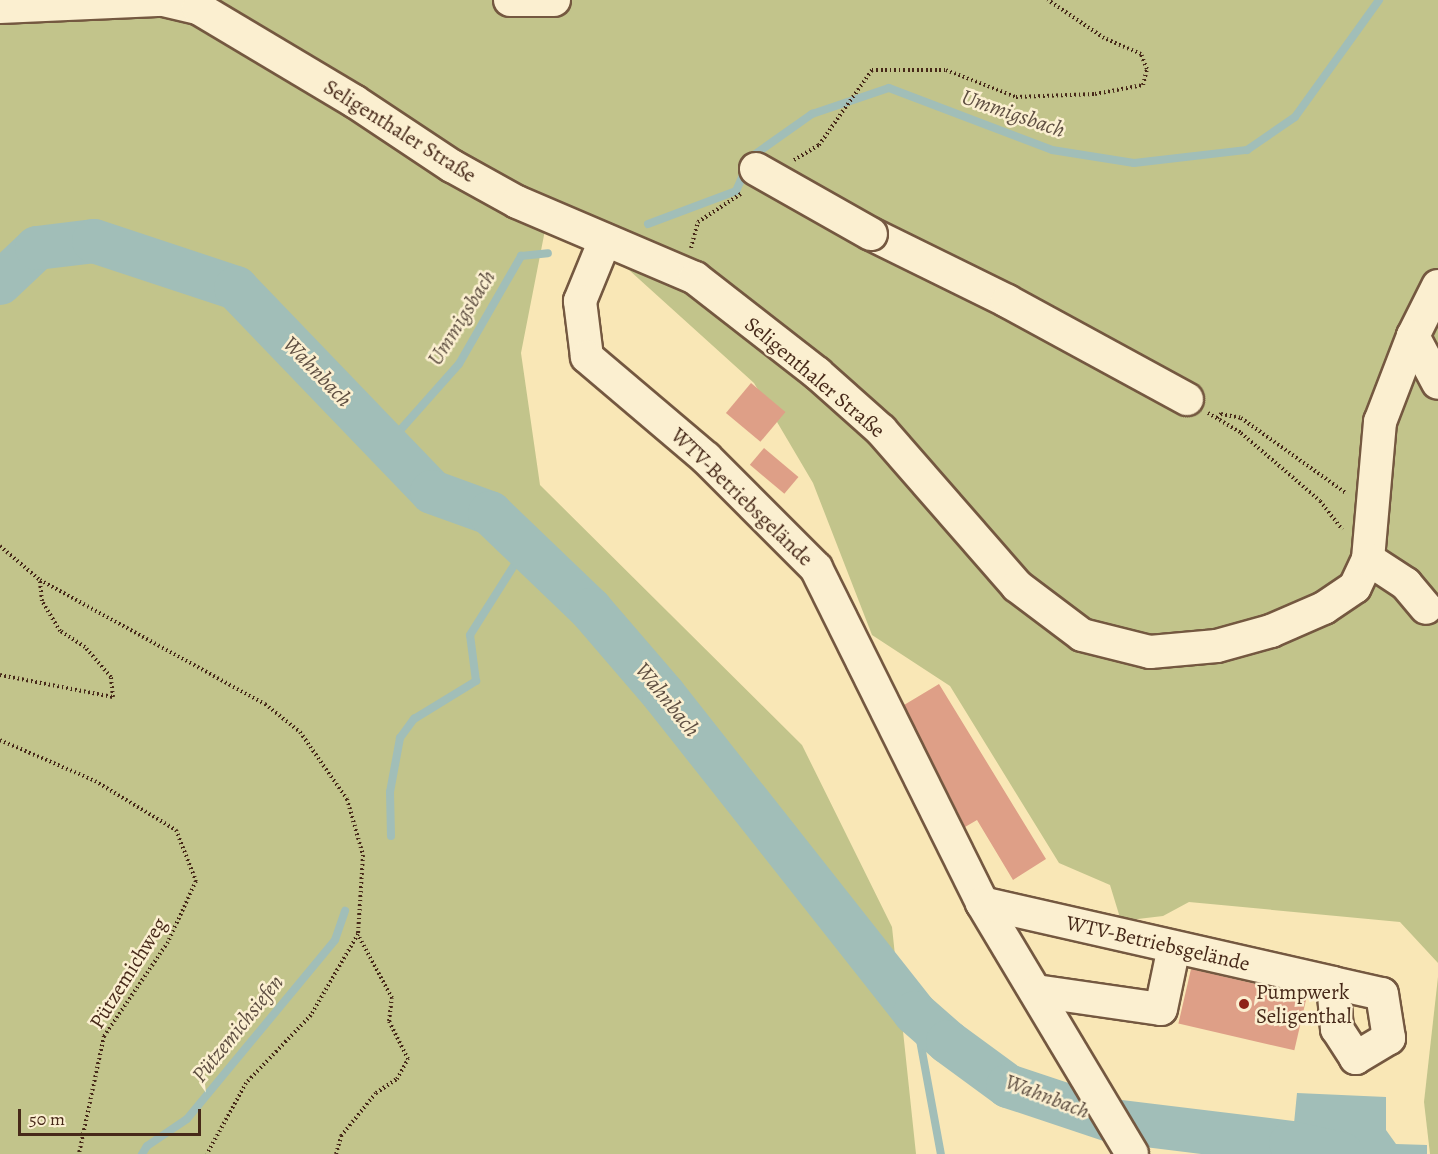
<!DOCTYPE html>
<meta charset="utf-8">
<style>
body{margin:0}
#map{position:relative;width:1438px;height:1154px;overflow:hidden;background:#f9e7b6;font-family:Alegreya,serif}
div>[style]{position:absolute}
.green>*{inset:0;background:#c2c48b}
.water>*{inset:0;background:#a1beb8}
.stream>*{height:8px;margin:-4px;padding:0 4px;transform-origin:4px;border-radius:4px;background:#a1beb8}
.river>*{height:44px;margin:-22px;padding:0 22px;transform-origin:22px;border-radius:22px;background:#a1beb8}
.building>*{inset:0;background:#de9f87;transform-origin:0 0}
.path>*{height:4px;margin-top:-2px;transform-origin:0;background:repeating-linear-gradient(90deg,#472919 0 1.5px,transparent 0 4.5px)}
.roads{filter:drop-shadow(2px 0 #745840) drop-shadow(-2px 0 #745840) drop-shadow(0 2px #745840) drop-shadow(0 -2px #745840)}
.minor>*{height:32px;margin:-16px;padding:0 16px;transform-origin:16px;border-radius:16px;background:#fbefd0}
.bridges{filter:drop-shadow(2px 0 #745840) drop-shadow(-2px 0 #745840) drop-shadow(0 2px #745840) drop-shadow(0 -2px #745840)}
.minor-bridge>*{height:32px;margin:-16px;padding:0 16px;transform-origin:16px;border-radius:16px;background:#fbefd0}
.dots>*{width:16px;height:16px;translate:-50% -50%;box-sizing:border-box;border:3px solid #fbefd0;border-radius:50%}
span{translate:-50% -50%;white-space:nowrap;text-align:center;line-height:1.15;-webkit-text-stroke:5px #fbefd0;paint-order:stroke}
.street-label{font-size:21px;color:#472919}
.poi-label{font-size:21px;color:#472919}
.left{translate:0 -50%;text-align:left}
.water-label{font-size:22px;color:#5e4e41;font-style:italic}
.scale{position:absolute;left:18px;top:1109px;width:183px;height:27px;box-sizing:border-box;border:3px solid #472919;border-top:0;padding-left:8px;font-size:18px;line-height:21px;white-space:nowrap;color:#472919;-webkit-text-stroke:4px #fbefd0;paint-order:stroke}
</style>
<div id="map">
<div class="green">
<i style="clip-path:polygon(133px 0,1438px 0,1438px 963px,1400px 922px,1189px 902px,1163px 916px,1121px 921px,1110px 885px,1059px 863px,950px 686px,872px 635px,813px 483px,754px 383px,629px 270px,546px 225px,521px 353px,540px 485px,802px 745px,892px 927px,916px 1154px,0 1154px,0 3px)"></i>
<i style="clip-path:polygon(1438px 977px,1438px 1154px,1430px 1154px,1424px 1102px)"></i>
</div>
<div class="water">
<i style="clip-path:polygon(1297px 1093px,1386px 1097px,1386px 1130px,1396px 1144px,1427px 1145px,1427px 1154px,1291px 1154px)"></i>
</div>
<div class="stream">
<i style="left:648px;top:224px;width:94px;rotate:-20.6deg"></i>
<i style="left:736px;top:191px;width:37px;rotate:-66deg"></i>
<i style="left:751px;top:157px;width:75px;rotate:-35.2deg"></i>
<i style="left:812px;top:114px;width:81px;rotate:-18.7deg"></i>
<i style="left:889px;top:88px;width:174px;rotate:20.8deg"></i>
<i style="left:1052px;top:150px;width:83px;rotate:9deg"></i>
<i style="left:1134px;top:163px;width:114px;rotate:-6.6deg"></i>
<i style="left:1247px;top:150px;width:58px;rotate:-34.5deg"></i>
<i style="left:1295px;top:117px;width:144px;rotate:-54.3deg"></i>
<i style="left:387px;top:445px;width:108px;rotate:-48.4deg"></i>
<i style="left:459px;top:364px;width:125px;rotate:-60.1deg"></i>
<i style="left:521px;top:256px;width:27px;rotate:-6deg"></i>
<i style="left:391px;top:836px;width:44px;rotate:-91.3deg"></i>
<i style="left:390px;top:792px;width:55px;rotate:-79.5deg"></i>
<i style="left:400px;top:738px;width:24px;rotate:-54deg"></i>
<i style="left:414px;top:719px;width:73px;rotate:-31.5deg"></i>
<i style="left:476px;top:681px;width:46px;rotate:-97.4deg"></i>
<i style="left:470px;top:635px;width:107px;rotate:-57.7deg"></i>
<i style="left:915px;top:1013px;width:143px;rotate:79.6deg"></i>
<i style="left:142px;top:1154px;width:9px;rotate:-58deg"></i>
<i style="left:147px;top:1146px;width:48px;rotate:-34deg"></i>
<i style="left:187px;top:1119px;width:232px;rotate:-50.4deg"></i>
<i style="left:335px;top:940px;width:31px;rotate:-71deg"></i>
</div>
<div class="river">
<i style="left:0;top:283px;width:51px;rotate:-43.4deg"></i>
<i style="left:37px;top:248px;width:57px;rotate:-7deg"></i>
<i style="left:94px;top:241px;width:150px;rotate:18.3deg"></i>
<i style="left:236px;top:288px;width:283px;rotate:46.1deg"></i>
<i style="left:432px;top:492px;width:62px;rotate:19.9deg"></i>
<i style="left:490px;top:513px;width:140px;rotate:43.8deg"></i>
<i style="left:591px;top:610px;width:112px;rotate:49.3deg"></i>
<i style="left:664px;top:695px;width:405px;rotate:51.7deg"></i>
<i style="left:915px;top:1013px;width:44px;rotate:41.3deg"></i>
<i style="left:948px;top:1042px;width:74px;rotate:36.3deg"></i>
<i style="left:1008px;top:1086px;width:111px;rotate:18.4deg"></i>
<i style="left:1113px;top:1121px;width:179px;rotate:7deg"></i>
<i style="left:1291px;top:1143px;width:52px;rotate:12.2deg"></i>
</div>
<div class="building">
<i style="left:751px;top:383px;width:45px;height:39px;rotate:40deg"></i>
<i style="left:764px;top:448px;width:45px;height:22px;rotate:40deg"></i>
<i style="clip-path:polygon(939px 684px,1046px 859px,1013px 880px,977px 820px,965px 827px,904px 705px)"></i>
<i style="left:1191px;top:969px;width:119px;height:56px;rotate:13deg"></i>
</div>
<div class="path">
<i style="left:794px;top:160px;width:29px;rotate:-31deg"></i>
<i style="left:819px;top:145px;width:92px;rotate:-54.8deg"></i>
<i style="left:872px;top:70px;width:74px"></i>
<i style="left:946px;top:70px;width:75px;rotate:21.1deg"></i>
<i style="left:1016px;top:97px;width:79px;rotate:-2.2deg"></i>
<i style="left:1095px;top:94px;width:49px;rotate:-10.6deg"></i>
<i style="left:1143px;top:85px;width:16px;rotate:-76deg"></i>
<i style="left:1147px;top:69px;width:16px;rotate:-112deg"></i>
<i style="left:1141px;top:54px;width:40px;rotate:-156.6deg"></i>
<i style="left:1104px;top:38px;width:68px;rotate:-145.8deg"></i>
<i style="left:691px;top:248px;width:27px;rotate:-75deg"></i>
<i style="left:698px;top:222px;width:53px;rotate:-33.4deg"></i>
<i style="left:1208px;top:413px;width:39px;rotate:31deg"></i>
<i style="left:1241px;top:433px;width:104px;rotate:40.7deg"></i>
<i style="left:1320px;top:501px;width:36px;rotate:52deg"></i>
<i style="left:1217px;top:418px;width:6px;rotate:-45deg"></i>
<i style="left:1221px;top:414px;width:20px;rotate:11deg"></i>
<i style="left:1241px;top:418px;width:130px;rotate:35.6deg"></i>
<i style="left:0;top:546px;width:52px;rotate:40.4deg"></i>
<i style="left:40px;top:580px;width:257px;rotate:28.9deg"></i>
<i style="left:265px;top:704px;width:45px;rotate:38.7deg"></i>
<i style="left:300px;top:732px;width:82px;rotate:55deg"></i>
<i style="left:347px;top:799px;width:58px;rotate:74.1deg"></i>
<i style="left:363px;top:855px;width:79px;rotate:93.6deg"></i>
<i style="left:358px;top:934px;width:94px;rotate:120.1deg"></i>
<i style="left:311px;top:1015px;width:94px;rotate:133.7deg"></i>
<i style="left:246px;top:1083px;width:81px;rotate:118.8deg"></i>
<i style="left:0;top:675px;width:115px;rotate:11deg"></i>
<i style="left:113px;top:697px;width:20px;rotate:-96deg"></i>
<i style="left:111px;top:677px;width:40px;rotate:-131deg"></i>
<i style="left:85px;top:647px;width:30px;rotate:-147deg"></i>
<i style="left:60px;top:631px;width:35px;rotate:-121deg"></i>
<i style="left:42px;top:601px;width:20px;rotate:-96deg"></i>
<i style="left:0;top:740px;width:103px;rotate:23.3deg"></i>
<i style="left:95px;top:781px;width:95px;rotate:31.2deg"></i>
<i style="left:176px;top:830px;width:55px;rotate:68.6deg"></i>
<i style="left:196px;top:881px;width:67px;rotate:114.7deg"></i>
<i style="left:168px;top:942px;width:114px;rotate:124.2deg"></i>
<i style="left:104px;top:1036px;width:121px;rotate:102deg"></i>
<i style="left:336px;top:1154px;width:19px;rotate:-74deg"></i>
<i style="left:341px;top:1136px;width:55px;rotate:-50.9deg"></i>
<i style="left:376px;top:1093px;width:25px;rotate:-34deg"></i>
<i style="left:397px;top:1079px;width:23px;rotate:-61deg"></i>
<i style="left:408px;top:1059px;width:42px;rotate:-116.6deg"></i>
<i style="left:389px;top:1021px;width:23px;rotate:-83deg"></i>
<i style="left:392px;top:998px;width:72px;rotate:-118.4deg"></i>
</div>
<div class="roads">
<div class="minor">
<i style="left:510px;top:0;width:44px"></i>
<i style="left:0;top:7px;width:163px;rotate:-2.5deg"></i>
<i style="left:163px;top:0;width:36px;rotate:13deg"></i>
<i style="left:198px;top:8px;width:182px;rotate:30.8deg"></i>
<i style="left:354px;top:101px;width:118px;rotate:33.6deg"></i>
<i style="left:452px;top:166px;width:74px;rotate:29deg"></i>
<i style="left:517px;top:202px;width:194px;rotate:23.1deg"></i>
<i style="left:695px;top:278px;width:155px;rotate:37.9deg"></i>
<i style="left:817px;top:373px;width:86px;rotate:41.7deg"></i>
<i style="left:881px;top:430px;width:207px;rotate:48.9deg"></i>
<i style="left:1017px;top:586px;width:81px;rotate:37deg"></i>
<i style="left:1082px;top:635px;width:70px;rotate:14deg"></i>
<i style="left:1150px;top:652px;width:67px;rotate:-5.1deg"></i>
<i style="left:1217px;top:646px;width:56px;rotate:-15.5deg"></i>
<i style="left:1271px;top:631px;width:58px;rotate:-23.5deg"></i>
<i style="left:1324px;top:608px;width:37px;rotate:-34deg"></i>
<i style="left:1355px;top:587px;width:31px;rotate:-65deg"></i>
<i style="left:1368px;top:559px;width:138px;rotate:-85deg"></i>
<i style="left:1380px;top:422px;width:92px;rotate:-69deg"></i>
<i style="left:1413px;top:336px;width:56px;rotate:-63.4deg"></i>
<i style="left:871px;top:234px;width:152px;rotate:26.2deg"></i>
<i style="left:1007px;top:301px;width:205px;rotate:28.6deg"></i>
<i style="left:605px;top:240px;width:66px;rotate:112.3deg"></i>
<i style="left:580px;top:301px;width:56px;rotate:82.9deg"></i>
<i style="left:587px;top:357px;width:156px;rotate:40.3deg"></i>
<i style="left:706px;top:458px;width:156px;rotate:45deg"></i>
<i style="left:816px;top:568px;width:374px;rotate:63.6deg"></i>
<i style="left:982px;top:903px;width:292px;rotate:59.1deg"></i>
<i style="left:1413px;top:336px;width:53px;rotate:62deg"></i>
<i style="left:1368px;top:559px;width:45px;rotate:33.3deg"></i>
<i style="left:1406px;top:584px;width:31px;rotate:50deg"></i>
<i style="left:982px;top:903px;width:360px;rotate:12.8deg"></i>
<i style="left:1333px;top:983px;width:50px;rotate:12.7deg"></i>
<i style="left:1382px;top:994px;width:45px;rotate:81deg"></i>
<i style="left:1389px;top:1038px;width:39px;rotate:149deg"></i>
<i style="left:1356px;top:1058px;width:35px;rotate:-123deg"></i>
<i style="left:1337px;top:1029px;width:46px;rotate:-95deg"></i>
<i style="left:1036px;top:991px;width:126px;rotate:8.2deg"></i>
<i style="left:1161px;top:1009px;width:63px;rotate:-78.2deg"></i>
</div>
</div>
<div class="bridges">
<div class="minor-bridge">
<i style="left:756px;top:169px;width:132px;rotate:29.5deg"></i>
</div>
</div>
<div class="dots">
<i style="left:1244px;top:1004px;background:#8f2418"></i>
</div>
<div class="street-label">
<span style="left:400px;top:131px;rotate:32deg">Seligenthaler Straße</span>
<span style="left:815px;top:377px;rotate:40deg">Seligenthaler Straße</span>
<span style="left:742px;top:497px;rotate:44deg">WTV-Betriebsgelände</span>
<span style="left:1158px;top:943px;rotate:13deg">WTV-Betriebsgelände</span>
<span style="left:128px;top:973px;rotate:-58deg">Pützemichweg</span>
</div>
<div class="poi-label">
<span class="left" style="left:1256px;top:1004px">Pumpwerk<br>Seligenthal</span>
</div>
<div class="water-label">
<span style="left:1013px;top:114px;rotate:19deg">Ummigsbach</span>
<span style="left:462px;top:318px;rotate:-58deg">Ummigsbach</span>
<span style="left:317px;top:372px;rotate:46deg">Wahnbach</span>
<span style="left:667px;top:700px;rotate:51deg">Wahnbach</span>
<span style="left:238px;top:1029px;rotate:-51deg">Pützemichsiefen</span>
<span style="left:1047px;top:1097px;rotate:21deg">Wahnbach</span>
</div>
<div class="scale">50 m</div>
</div>
